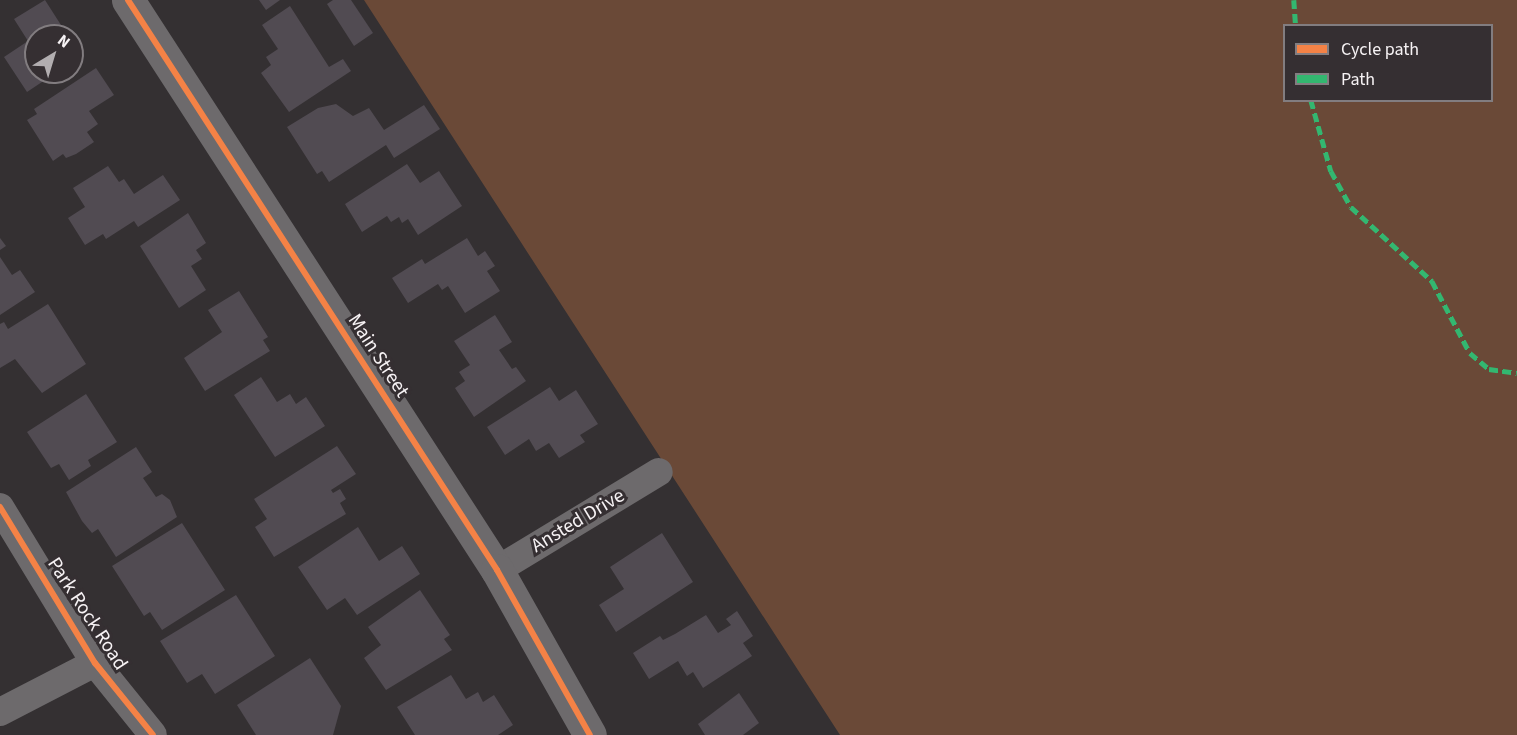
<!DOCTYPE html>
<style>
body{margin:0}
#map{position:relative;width:1517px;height:735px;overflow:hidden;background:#343032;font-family:"Source Sans 3",sans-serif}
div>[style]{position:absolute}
.green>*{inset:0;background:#6a4937}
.building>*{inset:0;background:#514b52}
.minor>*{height:28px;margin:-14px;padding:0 14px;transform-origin:14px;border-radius:14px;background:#6d6a6c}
.tertiary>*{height:33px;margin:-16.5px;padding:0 16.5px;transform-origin:16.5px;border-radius:16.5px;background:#6d6a6c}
.quiet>*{height:4.5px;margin-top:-2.25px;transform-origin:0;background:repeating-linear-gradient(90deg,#33b770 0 9px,transparent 0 13.5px)}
.cycleway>*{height:6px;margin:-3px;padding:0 3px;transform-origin:3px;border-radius:3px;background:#f48246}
span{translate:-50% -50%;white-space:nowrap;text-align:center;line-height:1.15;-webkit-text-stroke:6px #352f32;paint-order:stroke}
.street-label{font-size:20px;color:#f6f2f4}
.legend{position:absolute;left:1283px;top:24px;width:210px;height:78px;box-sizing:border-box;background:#352f32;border:2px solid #827d80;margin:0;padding:8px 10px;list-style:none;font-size:18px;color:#f6f2f4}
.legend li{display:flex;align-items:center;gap:12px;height:30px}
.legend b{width:30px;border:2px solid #827d80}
.north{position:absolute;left:24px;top:24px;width:60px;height:60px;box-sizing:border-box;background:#352f32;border:2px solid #827d80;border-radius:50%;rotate:38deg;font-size:16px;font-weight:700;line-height:24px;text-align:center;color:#f6f2f4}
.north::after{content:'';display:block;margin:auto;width:21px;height:27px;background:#b2aeb0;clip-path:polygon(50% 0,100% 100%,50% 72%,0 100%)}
</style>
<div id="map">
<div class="green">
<i style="clip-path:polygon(evenodd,364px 0,1517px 0,1517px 735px,840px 735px,364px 0,1284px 26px,1492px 26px,1492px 100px,1284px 100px,1284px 26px)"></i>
</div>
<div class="building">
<i style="clip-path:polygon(45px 0,68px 36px,36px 36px,36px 72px,57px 72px,27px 92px,4px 57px,28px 41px,14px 19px)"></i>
<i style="clip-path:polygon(259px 0,280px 0,266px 10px)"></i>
<i style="clip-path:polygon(333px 0,351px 0,373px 33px,354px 46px,327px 4px)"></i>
<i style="clip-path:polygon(290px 6px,329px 67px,343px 59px,351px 71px,289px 112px,261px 73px,271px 65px,266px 57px,278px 49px,262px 25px)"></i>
<i style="clip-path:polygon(96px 68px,114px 95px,89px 111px,98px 124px,87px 132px,94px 142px,76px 154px,66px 158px,63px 154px,53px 161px,27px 120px,37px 114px,34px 109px)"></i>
<i style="clip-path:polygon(336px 104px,353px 116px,369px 108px,384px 130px,424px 105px,440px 129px,394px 158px,386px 145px,329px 182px,322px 171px,317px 174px,287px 127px,318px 108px)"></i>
<i style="clip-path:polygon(407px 164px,420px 183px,439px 171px,462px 206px,418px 235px,408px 219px,402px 223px,399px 217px,391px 222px,387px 216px,362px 232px,345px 204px)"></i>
<i style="clip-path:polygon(108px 166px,119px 182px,124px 179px,134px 194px,163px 175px,180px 200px,138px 227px,134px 221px,106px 239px,103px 234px,85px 245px,68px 218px,85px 207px,73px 188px)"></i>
<i style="clip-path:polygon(188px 213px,206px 243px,196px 250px,202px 259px,191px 266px,206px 290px,179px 308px,140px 246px)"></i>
<i style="clip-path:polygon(0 238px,6px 246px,0 250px)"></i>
<i style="clip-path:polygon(467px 238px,478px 256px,485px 251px,495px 266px,487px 271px,500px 291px,465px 313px,448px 286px,442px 290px,438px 284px,408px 303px,392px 278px,422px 259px,425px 264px)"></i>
<i style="clip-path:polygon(0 257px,12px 275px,20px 270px,35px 292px,0 315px)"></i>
<i style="clip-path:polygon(239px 291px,268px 337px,263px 340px,270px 351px,205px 391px,184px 358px,222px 332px,208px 310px)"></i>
<i style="clip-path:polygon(48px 304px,86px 364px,42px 393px,15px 359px,0 368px,0 324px,4px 322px,8px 329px)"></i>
<i style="clip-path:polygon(495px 315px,512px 342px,499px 350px,512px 369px,516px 367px,526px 381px,474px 417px,455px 388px,465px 381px,459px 372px,470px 365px,454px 341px)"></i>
<i style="clip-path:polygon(261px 377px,277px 402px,290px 394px,296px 404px,306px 397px,325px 426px,275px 457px,234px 395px)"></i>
<i style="clip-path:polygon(550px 387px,559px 401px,576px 390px,598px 424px,580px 435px,585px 442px,559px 458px,549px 443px,536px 451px,529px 439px,505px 455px,487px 427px)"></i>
<i style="clip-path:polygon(86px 394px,117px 442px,88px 460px,91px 466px,69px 480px,59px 464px,51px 468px,27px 432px)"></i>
<i style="clip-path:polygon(337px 446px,356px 474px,331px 490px,333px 493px,340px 489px,346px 499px,340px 503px,346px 514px,274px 557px,255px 527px,267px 519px,254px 499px)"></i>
<i style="clip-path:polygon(136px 447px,152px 472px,143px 478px,156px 497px,162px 494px,170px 500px,177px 517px,116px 557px,98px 529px,92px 533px,82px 521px,66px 492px)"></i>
<i style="clip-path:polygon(182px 523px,225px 590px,162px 630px,150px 612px,144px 616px,112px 566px)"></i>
<i style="clip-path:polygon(358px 527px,379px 561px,402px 546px,420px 574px,357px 615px,345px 598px,327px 610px,298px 567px)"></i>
<i style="clip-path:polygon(662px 533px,693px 582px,616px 632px,599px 605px,624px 589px,610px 567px)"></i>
<i style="clip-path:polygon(420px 590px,450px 635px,444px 639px,452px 650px,386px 690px,364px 658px,381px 645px,368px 627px)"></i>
<i style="clip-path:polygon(236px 595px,275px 656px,215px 694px,202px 674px,187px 683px,160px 641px)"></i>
<i style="clip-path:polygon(737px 611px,753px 636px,743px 643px,752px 656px,703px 688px,693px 672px,687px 676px,678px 661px,649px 679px,633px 653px,660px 636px,663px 640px,675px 634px,706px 615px,718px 633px,731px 625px,726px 619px)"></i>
<i style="clip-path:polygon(310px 658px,341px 706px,333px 735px,256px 735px,237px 705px)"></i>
<i style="clip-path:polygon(451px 675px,466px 699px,478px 692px,483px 702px,494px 695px,513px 725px,498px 735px,415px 735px,397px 707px)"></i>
<i style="clip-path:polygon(739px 693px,759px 723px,743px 735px,705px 735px,698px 724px)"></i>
</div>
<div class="minor">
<i style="left:0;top:507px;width:183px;rotate:58.7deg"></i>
<i style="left:95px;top:663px;width:92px;rotate:51.1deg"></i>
<i style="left:497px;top:570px;width:189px;rotate:-31.2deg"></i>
<i style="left:0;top:712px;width:107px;rotate:-27.3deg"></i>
</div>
<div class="tertiary">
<i style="left:128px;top:0;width:679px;rotate:57.08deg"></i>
<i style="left:497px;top:570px;width:189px;rotate:60.6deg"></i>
</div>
<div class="quiet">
<i style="left:1294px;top:0;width:26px;rotate:86deg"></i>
<i style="left:1311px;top:100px;width:74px;rotate:74.3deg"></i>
<i style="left:1331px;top:171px;width:41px;rotate:60.9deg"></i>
<i style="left:1351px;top:207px;width:110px;rotate:42.4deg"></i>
<i style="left:1432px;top:281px;width:81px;rotate:62.2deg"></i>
<i style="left:1470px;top:353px;width:25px;rotate:40deg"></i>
<i style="left:1489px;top:369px;width:28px;rotate:8deg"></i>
</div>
<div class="cycleway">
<i style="left:128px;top:0;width:679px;rotate:57.08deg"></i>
<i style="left:497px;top:570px;width:189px;rotate:60.6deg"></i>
<i style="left:0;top:507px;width:183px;rotate:58.7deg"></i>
<i style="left:95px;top:663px;width:92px;rotate:51.1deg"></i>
</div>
<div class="street-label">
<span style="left:378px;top:356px;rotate:57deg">Main Street</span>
<span style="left:578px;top:521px;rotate:-31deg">Ansted Drive</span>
<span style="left:87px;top:614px;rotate:57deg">Park Rock Road</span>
</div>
<ul class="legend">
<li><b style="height:8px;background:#f48246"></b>Cycle path</li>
<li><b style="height:8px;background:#33b770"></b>Path</li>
</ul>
<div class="north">N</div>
</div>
